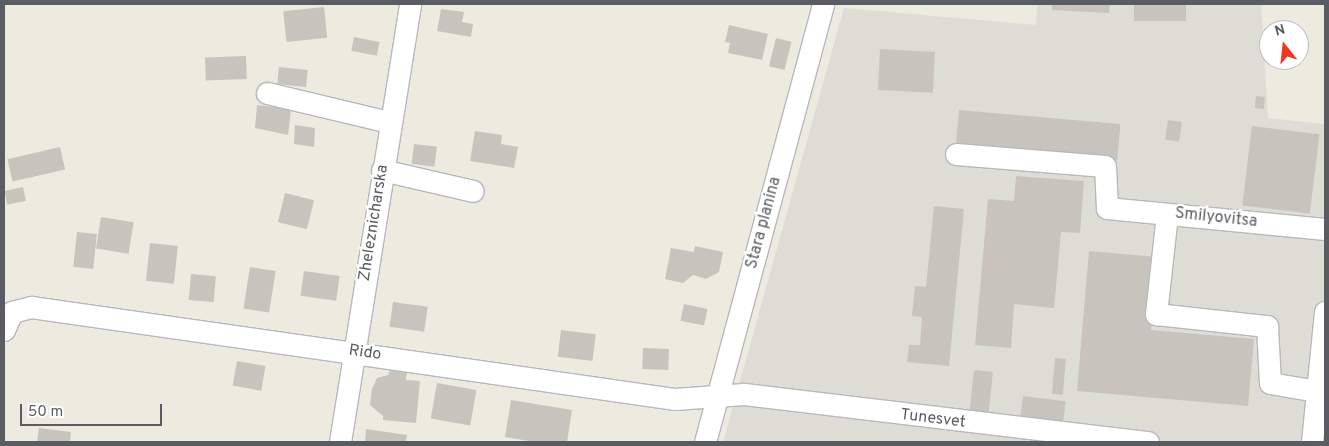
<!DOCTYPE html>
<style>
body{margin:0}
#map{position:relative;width:1329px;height:446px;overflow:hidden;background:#edeae0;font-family:Overpass,sans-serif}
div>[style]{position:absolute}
.industrial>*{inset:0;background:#dddcd5}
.building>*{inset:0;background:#c8c4bd;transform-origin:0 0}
.roads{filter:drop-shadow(1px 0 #b6b8be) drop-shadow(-1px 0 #b6b8be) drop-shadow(0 1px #b6b8be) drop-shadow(0 -1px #b6b8be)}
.minor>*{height:21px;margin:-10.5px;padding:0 10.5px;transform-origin:10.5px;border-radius:10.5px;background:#fff}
span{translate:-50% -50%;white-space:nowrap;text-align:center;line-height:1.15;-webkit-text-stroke:4.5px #fff;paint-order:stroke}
.street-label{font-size:16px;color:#595d62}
.frame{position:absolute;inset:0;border:5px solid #595d62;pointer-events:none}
.north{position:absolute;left:1259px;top:20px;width:50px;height:50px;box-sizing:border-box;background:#fff;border:1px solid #bdbec0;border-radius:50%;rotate:344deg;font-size:14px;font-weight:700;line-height:20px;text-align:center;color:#595d62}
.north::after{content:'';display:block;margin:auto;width:18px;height:22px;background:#f23621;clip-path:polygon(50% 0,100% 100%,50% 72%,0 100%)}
.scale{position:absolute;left:20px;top:404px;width:142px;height:22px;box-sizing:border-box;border:2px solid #595d62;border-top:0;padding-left:6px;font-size:15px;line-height:18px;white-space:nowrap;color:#595d62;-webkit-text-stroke:4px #fff;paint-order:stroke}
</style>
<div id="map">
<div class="industrial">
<i style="clip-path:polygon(1037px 4px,1261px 4px,1268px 118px,1325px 124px,1325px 442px,723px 442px,844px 8px,1036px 25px)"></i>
</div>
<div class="building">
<i style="clip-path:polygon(1052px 4px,1110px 4px,1109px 13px,1052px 10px)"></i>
<i style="left:1134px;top:4px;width:52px;height:17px"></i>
<i style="left:324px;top:7px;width:31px;height:41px;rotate:84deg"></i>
<i style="clip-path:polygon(441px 9px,464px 12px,462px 22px,473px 24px,471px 37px,437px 31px)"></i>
<i style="clip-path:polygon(729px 25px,768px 34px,762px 60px,728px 53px,730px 43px,725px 42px)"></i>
<i style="left:354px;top:37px;width:26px;height:14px;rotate:11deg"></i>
<i style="left:776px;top:38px;width:16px;height:29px;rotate:14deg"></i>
<i style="left:880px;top:49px;width:55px;height:41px;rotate:3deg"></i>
<i style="left:246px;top:56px;width:23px;height:41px;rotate:88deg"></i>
<i style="left:279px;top:67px;width:29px;height:17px;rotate:6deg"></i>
<i style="left:1256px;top:96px;width:9px;height:12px;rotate:6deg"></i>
<i style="clip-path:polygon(257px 105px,291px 109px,288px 135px,255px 128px)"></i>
<i style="left:959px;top:110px;width:162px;height:36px;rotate:5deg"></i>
<i style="left:1168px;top:120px;width:14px;height:20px;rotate:8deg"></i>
<i style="clip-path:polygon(295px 125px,315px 128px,314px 147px,294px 144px)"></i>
<i style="left:1252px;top:126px;width:68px;height:80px;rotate:7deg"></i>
<i style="clip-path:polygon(475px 131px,502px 135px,501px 144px,518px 147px,514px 168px,470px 161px)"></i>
<i style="left:414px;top:144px;width:23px;height:20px;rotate:7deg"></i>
<i style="left:60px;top:147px;width:23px;height:54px;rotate:77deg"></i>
<i style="clip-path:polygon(1016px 176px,1084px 181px,1080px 233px,1061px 232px,1054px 308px,1014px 304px,1011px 348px,975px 345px,988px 199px,1014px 201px)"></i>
<i style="left:23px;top:187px;width:14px;height:19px;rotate:78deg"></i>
<i style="left:285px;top:193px;width:30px;height:30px;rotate:14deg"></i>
<i style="clip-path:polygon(934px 206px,964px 209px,949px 366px,907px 362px,909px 345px,920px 345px,922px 317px,912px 316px,915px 286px,926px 287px)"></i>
<i style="left:101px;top:217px;width:33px;height:32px;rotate:9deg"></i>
<i style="left:77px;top:232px;width:20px;height:35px;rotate:6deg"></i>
<i style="left:150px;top:243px;width:28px;height:38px;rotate:6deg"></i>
<i style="clip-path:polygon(695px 246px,723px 252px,719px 272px,706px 279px,693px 275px,683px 283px,665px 279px,671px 248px,694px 252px)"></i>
<i style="clip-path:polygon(1089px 251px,1158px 257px,1151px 330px,1254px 339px,1248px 406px,1077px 391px)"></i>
<i style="left:250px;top:267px;width:26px;height:42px;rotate:9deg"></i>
<i style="left:304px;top:271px;width:36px;height:25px;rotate:8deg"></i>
<i style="left:191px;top:274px;width:25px;height:26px;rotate:5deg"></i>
<i style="left:393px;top:302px;width:35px;height:25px;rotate:8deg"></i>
<i style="left:684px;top:304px;width:24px;height:17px;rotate:12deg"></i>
<i style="left:561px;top:330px;width:35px;height:27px;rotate:7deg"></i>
<i style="left:643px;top:348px;width:26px;height:21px;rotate:2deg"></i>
<i style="left:1055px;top:358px;width:11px;height:36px;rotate:5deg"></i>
<i style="left:237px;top:361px;width:29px;height:25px;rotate:10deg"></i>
<i style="clip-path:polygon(390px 370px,407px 372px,406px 380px,420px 381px,416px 423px,383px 420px,383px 416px,370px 405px,372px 389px,377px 378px,388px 375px)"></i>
<i style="left:974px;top:370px;width:19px;height:41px;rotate:6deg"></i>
<i style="left:437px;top:383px;width:40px;height:36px;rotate:10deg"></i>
<i style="left:1023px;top:396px;width:43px;height:21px;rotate:7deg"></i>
<i style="clip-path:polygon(511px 400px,572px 410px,567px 442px,535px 442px,505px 437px)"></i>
<i style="clip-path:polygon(39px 428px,71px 432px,70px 442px,37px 442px)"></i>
<i style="clip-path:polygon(366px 429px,407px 435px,406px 442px,365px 442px)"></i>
</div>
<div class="roads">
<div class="minor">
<i style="left:267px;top:93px;width:125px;rotate:13.4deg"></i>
<i style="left:956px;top:154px;width:149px;rotate:4.6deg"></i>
<i style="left:1105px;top:166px;width:42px;rotate:87.3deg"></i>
<i style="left:1107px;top:208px;width:219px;rotate:5.5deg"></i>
<i style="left:382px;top:170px;width:93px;rotate:13deg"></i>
<i style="left:1167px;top:214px;width:101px;rotate:96.3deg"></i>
<i style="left:1156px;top:314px;width:112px;rotate:6.2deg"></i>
<i style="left:1267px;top:326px;width:57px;rotate:87deg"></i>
<i style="left:1270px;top:383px;width:48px;rotate:9.7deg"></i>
<i style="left:4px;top:330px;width:20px;rotate:-66deg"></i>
<i style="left:12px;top:312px;width:20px;rotate:-15deg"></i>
<i style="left:31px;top:307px;width:651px;rotate:8.13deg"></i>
<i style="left:675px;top:399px;width:69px;rotate:-4.1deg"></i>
<i style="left:744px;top:394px;width:407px;rotate:6.8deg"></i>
<i style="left:340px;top:442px;width:444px;rotate:-80.9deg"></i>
<i style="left:705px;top:442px;width:454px;rotate:-74.9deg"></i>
<i style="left:1312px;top:442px;width:131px;rotate:-84.3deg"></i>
</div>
</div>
<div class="street-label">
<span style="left:1216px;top:218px;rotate:6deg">Smilyovitsa</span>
<span style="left:374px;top:223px;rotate:-81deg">Zheleznicharska</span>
<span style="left:764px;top:223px;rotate:-75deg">Stara planina</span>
<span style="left:365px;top:353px;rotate:8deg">Rido</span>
<span style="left:933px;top:419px;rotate:7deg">Tunesvet</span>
</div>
<div class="frame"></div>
<div class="north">N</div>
<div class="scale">50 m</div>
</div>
